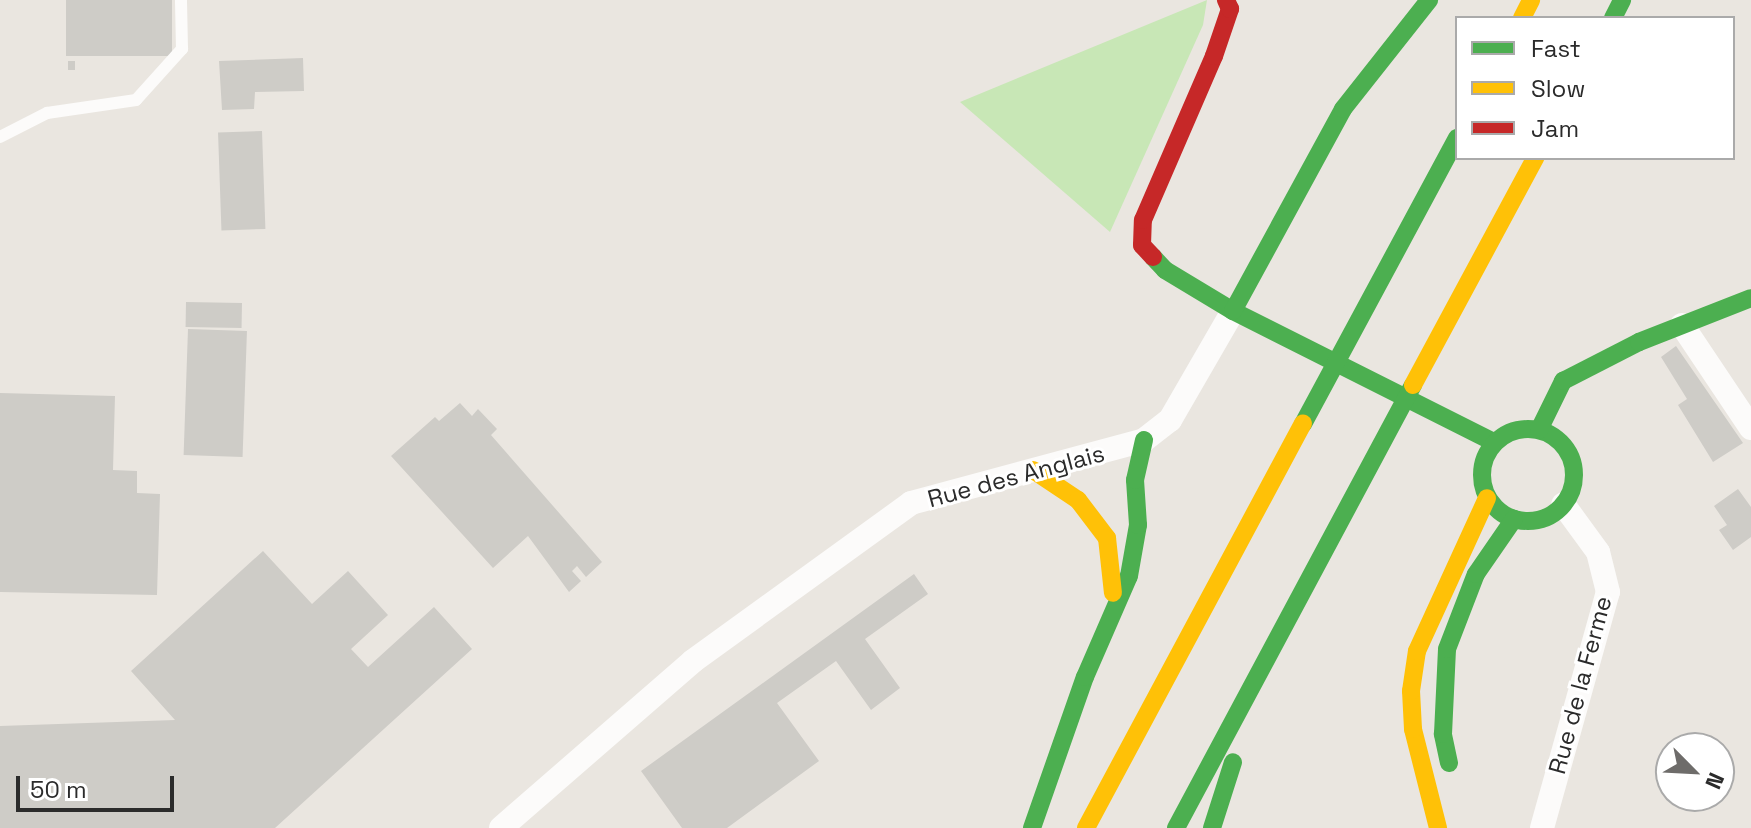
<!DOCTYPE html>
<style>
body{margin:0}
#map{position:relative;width:1751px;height:828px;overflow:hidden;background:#eae6e0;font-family:"Space Grotesk",sans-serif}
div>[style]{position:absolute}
.green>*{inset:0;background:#c8e7b6}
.building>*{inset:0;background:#ceccc7;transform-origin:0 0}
.lane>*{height:12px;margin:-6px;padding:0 6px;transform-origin:6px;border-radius:6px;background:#fcfbfa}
.street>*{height:24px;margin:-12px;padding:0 12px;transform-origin:12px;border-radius:12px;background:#fcfbfa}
.fast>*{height:18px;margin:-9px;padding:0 9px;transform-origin:9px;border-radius:9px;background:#4caf50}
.fast>.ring{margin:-9px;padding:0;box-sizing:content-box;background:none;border:18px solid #4caf50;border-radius:50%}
.slow>*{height:18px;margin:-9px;padding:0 9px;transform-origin:9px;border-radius:9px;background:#ffc107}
.jam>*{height:18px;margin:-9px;padding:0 9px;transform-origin:9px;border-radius:9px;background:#c62828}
span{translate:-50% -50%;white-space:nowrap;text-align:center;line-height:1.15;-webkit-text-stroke:6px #fff;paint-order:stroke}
.street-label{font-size:24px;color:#2b2b2b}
.legend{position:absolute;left:1455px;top:16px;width:280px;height:144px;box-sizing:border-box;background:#fff;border:2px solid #aaa;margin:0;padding:10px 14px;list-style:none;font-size:24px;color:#2b2b2b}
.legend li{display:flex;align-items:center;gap:16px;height:40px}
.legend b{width:40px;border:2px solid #aaa}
.north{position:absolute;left:1655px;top:732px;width:80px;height:80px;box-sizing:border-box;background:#fff;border:2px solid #aaa;border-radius:50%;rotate:114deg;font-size:22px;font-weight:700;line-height:32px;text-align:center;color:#2b2b2b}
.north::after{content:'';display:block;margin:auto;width:28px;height:36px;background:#6e6c6a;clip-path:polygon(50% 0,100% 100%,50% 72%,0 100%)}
.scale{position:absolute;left:16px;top:776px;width:158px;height:36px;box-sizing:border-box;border:4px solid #2b2b2b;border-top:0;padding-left:10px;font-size:24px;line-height:28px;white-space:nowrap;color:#2b2b2b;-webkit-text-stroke:6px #fff;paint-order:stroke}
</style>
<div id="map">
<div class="green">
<i style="clip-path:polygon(1207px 0,1203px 25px,1110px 232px,960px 102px)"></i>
</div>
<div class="building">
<i style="left:66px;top:0;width:106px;height:56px"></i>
<i style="clip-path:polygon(303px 58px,304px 91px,255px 92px,254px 109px,222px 110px,219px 61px)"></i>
<i style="left:68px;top:61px;width:7px;height:9px"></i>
<i style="left:262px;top:131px;width:98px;height:44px;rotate:88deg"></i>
<i style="left:186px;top:302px;width:56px;height:25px;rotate:1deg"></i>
<i style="left:188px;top:329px;width:59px;height:126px;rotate:2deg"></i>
<i style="clip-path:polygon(1676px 346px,1743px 443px,1713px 462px,1678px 405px,1687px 399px,1661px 357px)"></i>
<i style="clip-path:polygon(0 393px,115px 396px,113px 470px,137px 471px,137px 493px,160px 494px,157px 595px,0 592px)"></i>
<i style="clip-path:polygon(460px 403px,472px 416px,478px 409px,497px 429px,491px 435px,602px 562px,586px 577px,577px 566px,572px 571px,581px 581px,569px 592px,528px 536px,493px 568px,391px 456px,435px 417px,439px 421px)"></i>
<i style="clip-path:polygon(1738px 489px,1751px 507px,1751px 537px,1733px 550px,1719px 530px,1727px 525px,1714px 506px)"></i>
<i style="clip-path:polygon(263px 551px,312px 604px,348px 571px,388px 615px,351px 649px,368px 667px,434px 607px,472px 649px,275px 828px,0 828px,0 726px,175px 720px,131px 671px)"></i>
<i style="clip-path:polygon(914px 574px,928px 594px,865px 639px,900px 688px,871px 710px,836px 661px,777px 703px,819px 761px,727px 828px,682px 828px,641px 771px)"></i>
</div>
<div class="lane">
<i style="left:0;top:137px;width:53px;rotate:-27.1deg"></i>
<i style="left:47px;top:113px;width:90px;rotate:-8.3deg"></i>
<i style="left:136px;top:100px;width:69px;rotate:-48deg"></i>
<i style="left:182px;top:49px;width:49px;rotate:-91.2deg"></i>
</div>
<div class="street">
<i style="left:1682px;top:325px;width:124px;rotate:56.2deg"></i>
<i style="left:501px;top:828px;width:254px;rotate:-41deg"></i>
<i style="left:693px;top:661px;width:269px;rotate:-35.9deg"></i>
<i style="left:911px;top:503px;width:241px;rotate:-15.1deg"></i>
<i style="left:1144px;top:440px;width:33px;rotate:-38deg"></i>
<i style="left:1170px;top:420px;width:126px;rotate:-60deg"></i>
<i style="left:1542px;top:828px;width:245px;rotate:-74.4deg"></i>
<i style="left:1608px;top:592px;width:41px;rotate:-104deg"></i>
<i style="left:1598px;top:552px;width:59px;rotate:-126.1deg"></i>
</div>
<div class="fast">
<i style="left:1613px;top:18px;width:20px;rotate:-63deg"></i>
<i style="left:1153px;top:257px;width:18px;rotate:47deg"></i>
<i style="left:1165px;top:270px;width:79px;rotate:31.1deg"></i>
<i style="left:1233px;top:311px;width:293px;rotate:26.7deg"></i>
<i style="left:1233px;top:311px;width:230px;rotate:-61.4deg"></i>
<i style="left:1343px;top:109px;width:139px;rotate:-51.7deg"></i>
<i style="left:1303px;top:424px;width:325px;rotate:-61.7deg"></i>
<i class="ring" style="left:1482px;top:429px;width:74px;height:74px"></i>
<i style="left:1539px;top:430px;width:55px;rotate:-63.9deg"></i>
<i style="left:1563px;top:381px;width:85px;rotate:-27.2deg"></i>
<i style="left:1639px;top:342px;width:120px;rotate:-21.4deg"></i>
<i style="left:1449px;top:763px;width:30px;rotate:-102deg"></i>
<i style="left:1443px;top:734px;width:85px;rotate:-87.3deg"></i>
<i style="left:1447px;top:649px;width:80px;rotate:-68.9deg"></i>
<i style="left:1476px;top:574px;width:67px;rotate:-55.4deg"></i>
<i style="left:1032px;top:828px;width:160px;rotate:-70.7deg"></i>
<i style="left:1085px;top:677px;width:110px;rotate:-66.5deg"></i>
<i style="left:1129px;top:576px;width:52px;rotate:-80deg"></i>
<i style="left:1138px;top:525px;width:45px;rotate:-93.8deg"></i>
<i style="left:1135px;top:480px;width:41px;rotate:-77.3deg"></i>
<i style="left:1176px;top:828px;width:502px;rotate:-61.85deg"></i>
<i style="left:1212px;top:828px;width:69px;rotate:-72.3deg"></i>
</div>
<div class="slow">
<i style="left:1522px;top:18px;width:20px;rotate:-63deg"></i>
<i style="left:1413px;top:385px;width:258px;rotate:-61.7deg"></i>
<i style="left:1033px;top:470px;width:54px;rotate:33.7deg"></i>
<i style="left:1078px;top:500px;width:48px;rotate:52.7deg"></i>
<i style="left:1107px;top:538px;width:55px;rotate:83.8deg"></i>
<i style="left:1086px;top:828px;width:459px;rotate:-61.8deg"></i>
<i style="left:1438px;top:828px;width:102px;rotate:-104.2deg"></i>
<i style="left:1413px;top:729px;width:38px;rotate:-93deg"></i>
<i style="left:1411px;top:691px;width:40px;rotate:-81.5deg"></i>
<i style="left:1417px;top:651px;width:168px;rotate:-65.4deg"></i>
</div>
<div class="jam">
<i style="left:1153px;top:257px;width:16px;rotate:-133deg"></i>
<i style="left:1142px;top:245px;width:25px;rotate:-88deg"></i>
<i style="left:1143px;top:220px;width:179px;rotate:-66.6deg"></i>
<i style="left:1214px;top:56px;width:50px;rotate:-71.2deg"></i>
<i style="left:1230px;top:9px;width:10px;rotate:-114deg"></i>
</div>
<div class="street-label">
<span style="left:1016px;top:476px;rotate:-15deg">Rue des Anglais</span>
<span style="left:1580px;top:685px;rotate:-75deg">Rue de la Ferme</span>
</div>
<ul class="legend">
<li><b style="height:10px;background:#4caf50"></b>Fast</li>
<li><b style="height:10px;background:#ffc107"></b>Slow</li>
<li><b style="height:10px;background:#c62828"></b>Jam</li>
</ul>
<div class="north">N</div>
<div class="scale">50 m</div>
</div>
